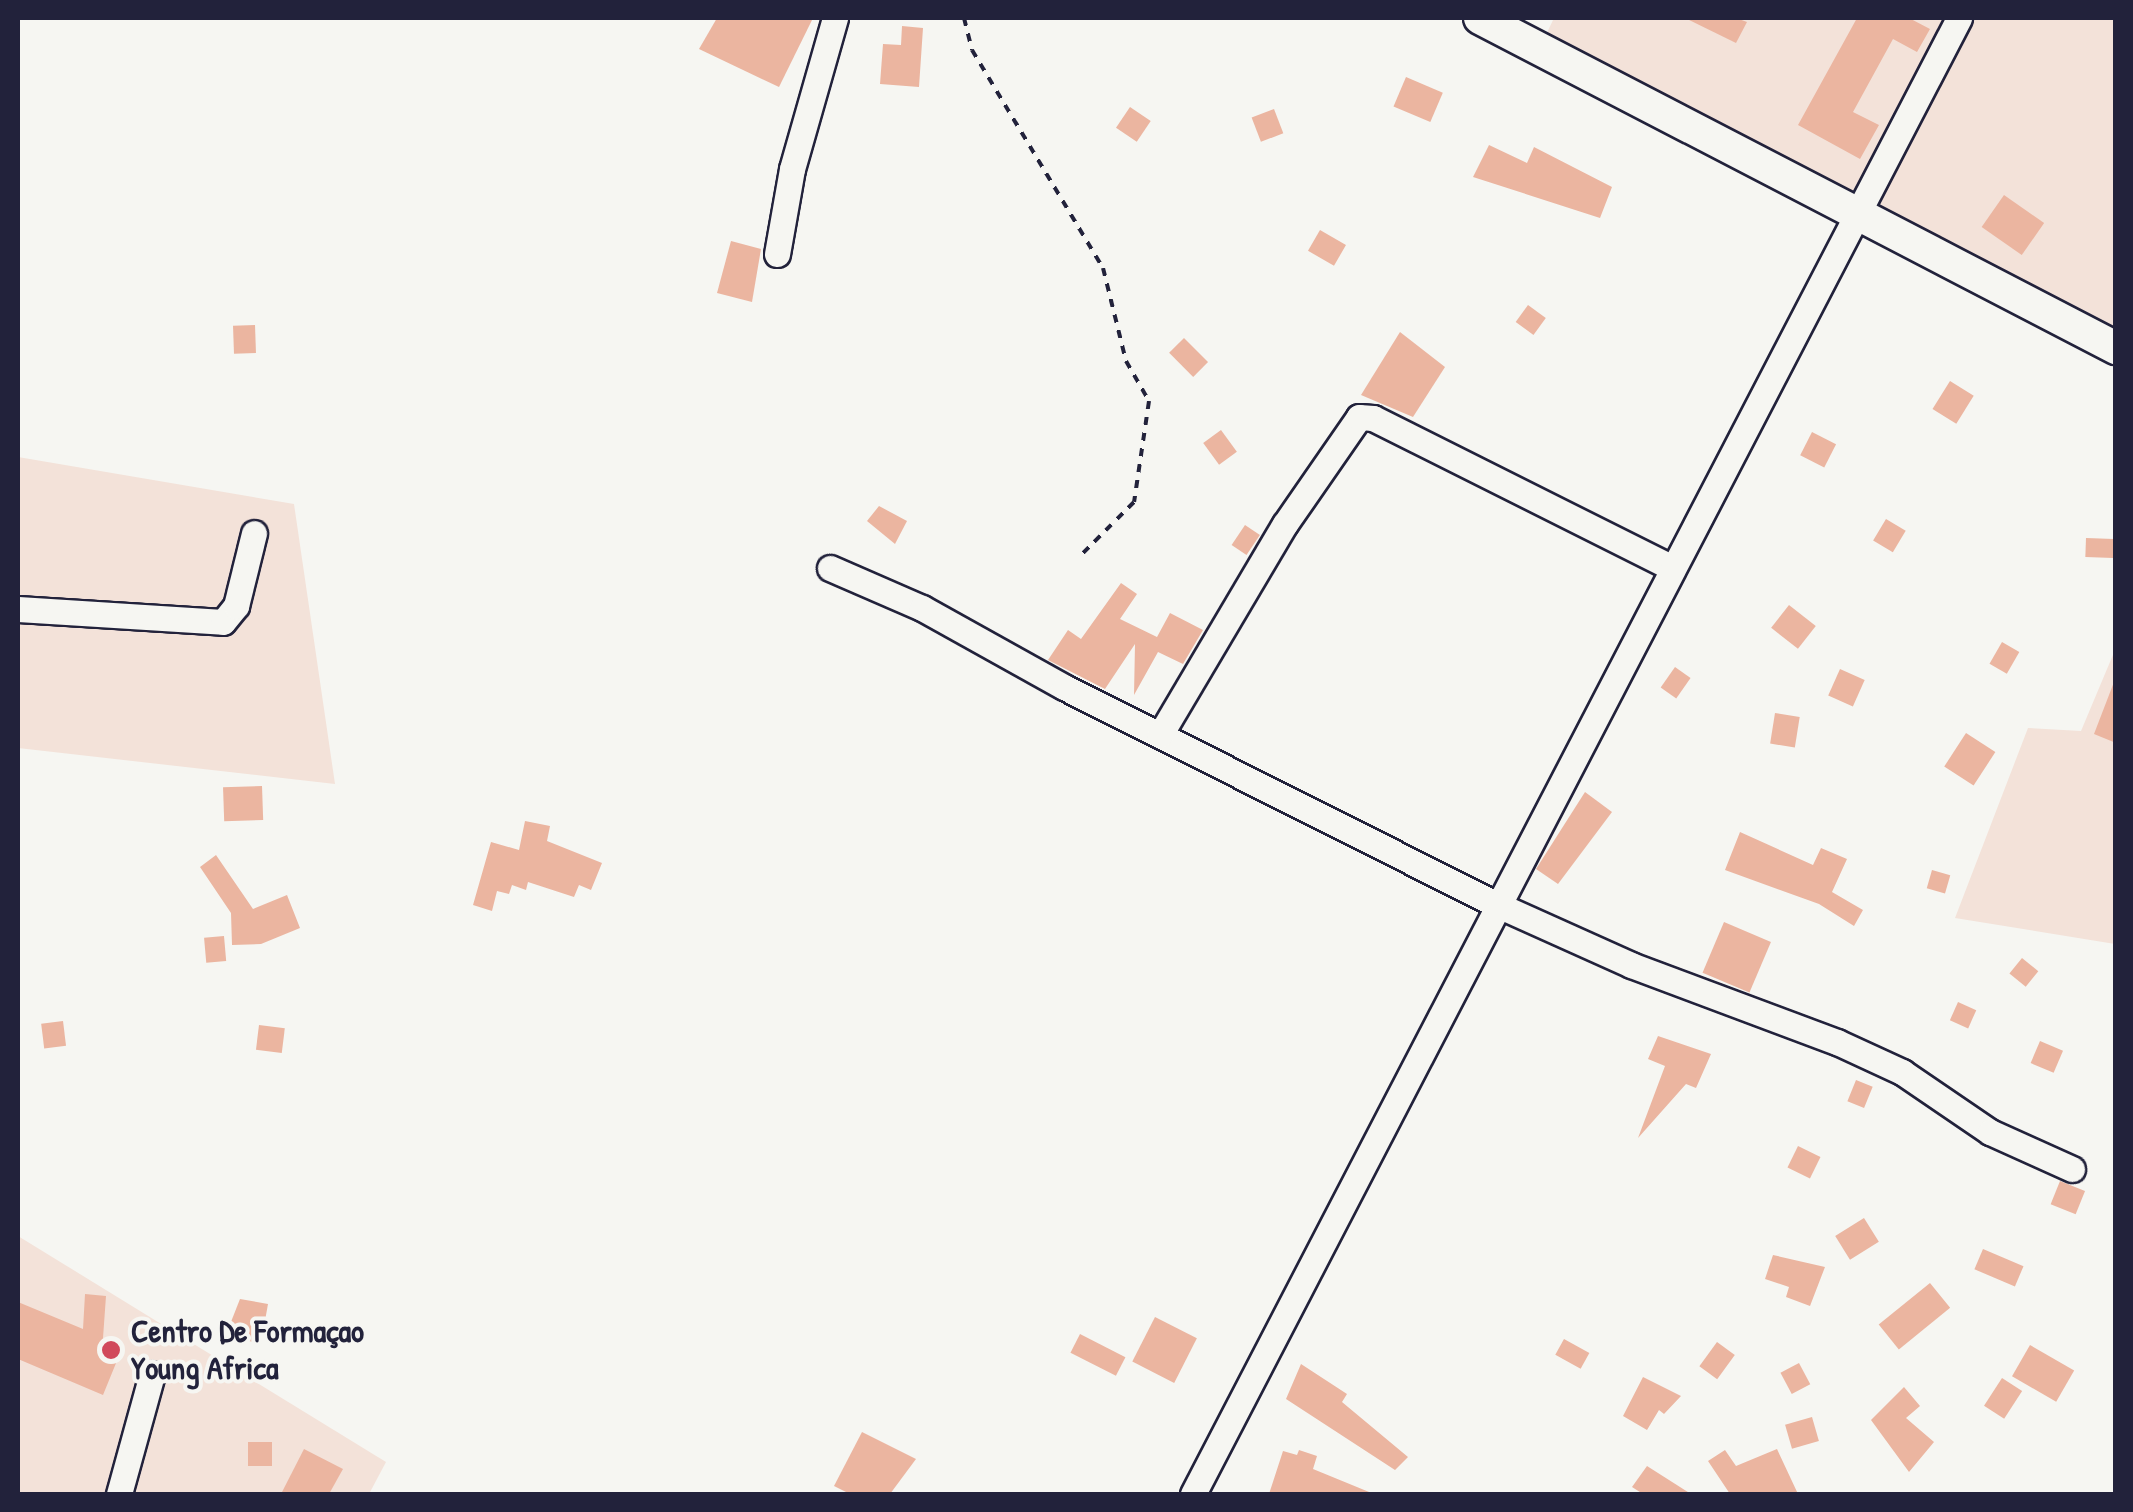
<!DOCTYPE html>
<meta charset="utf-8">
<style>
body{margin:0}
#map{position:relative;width:2133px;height:1512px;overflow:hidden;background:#f6f6f2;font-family:"Patrick Hand",sans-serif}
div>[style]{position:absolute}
.built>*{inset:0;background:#f3e2d9}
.building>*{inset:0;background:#ebb5a0;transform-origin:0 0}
.path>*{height:4px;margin-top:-2px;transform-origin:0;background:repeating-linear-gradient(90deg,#22223b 0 8px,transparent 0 16px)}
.roads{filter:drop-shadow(2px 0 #22223b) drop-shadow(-2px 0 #22223b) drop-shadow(0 2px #22223b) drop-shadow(0 -2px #22223b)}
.minor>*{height:25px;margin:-12.5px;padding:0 12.5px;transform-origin:12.5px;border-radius:12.5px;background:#f6f6f2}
.major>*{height:32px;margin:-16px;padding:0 16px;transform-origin:16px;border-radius:16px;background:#f6f6f2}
.dots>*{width:28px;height:28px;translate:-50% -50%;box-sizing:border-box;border:5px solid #f6f6f2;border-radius:50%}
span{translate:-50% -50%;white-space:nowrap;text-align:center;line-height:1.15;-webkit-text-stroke:8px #f6f6f2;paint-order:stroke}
.poi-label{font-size:32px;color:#22223b;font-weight:700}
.left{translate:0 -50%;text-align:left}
.frame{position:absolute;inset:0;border:20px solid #22223b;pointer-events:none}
</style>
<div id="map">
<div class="built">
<i style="clip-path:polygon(1554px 18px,2115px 18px,2115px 338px,1543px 41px)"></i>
<i style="clip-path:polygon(18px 457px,294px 504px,335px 784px,18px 748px)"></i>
<i style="clip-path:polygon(2115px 650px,2115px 944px,1955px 918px,2028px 728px,2081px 731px)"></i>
<i style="clip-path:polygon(18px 1236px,386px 1462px,369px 1494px,18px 1494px)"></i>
</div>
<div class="building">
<i style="clip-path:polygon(717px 18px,813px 18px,779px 87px,699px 49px)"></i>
<i style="clip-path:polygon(1685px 18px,1736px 18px,1747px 22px,1736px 43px)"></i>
<i style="clip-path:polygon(1857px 18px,1909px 18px,1930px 29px,1917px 52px,1893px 39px,1853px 112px,1879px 125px,1860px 159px,1798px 125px)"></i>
<i style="clip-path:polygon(902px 26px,923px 28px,919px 87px,880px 84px,883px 44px,901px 45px)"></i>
<i style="left:1406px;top:77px;width:40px;height:32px;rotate:23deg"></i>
<i style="left:1130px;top:107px;width:25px;height:25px;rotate:34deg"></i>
<i style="left:1274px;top:109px;width:26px;height:24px;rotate:69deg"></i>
<i style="clip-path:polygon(1489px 145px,1527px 163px,1534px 147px,1612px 187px,1600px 218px,1473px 177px)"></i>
<i style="left:2004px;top:195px;width:49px;height:39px;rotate:35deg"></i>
<i style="left:1320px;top:230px;width:30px;height:24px;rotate:30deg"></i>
<i style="clip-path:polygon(731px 241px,761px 249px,752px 302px,717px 293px)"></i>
<i style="left:1528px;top:305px;width:22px;height:21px;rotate:36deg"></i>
<i style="left:255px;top:325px;width:28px;height:22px;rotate:88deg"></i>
<i style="clip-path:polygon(1400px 332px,1445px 367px,1413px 417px,1361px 395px)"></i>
<i style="left:1184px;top:338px;width:34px;height:21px;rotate:45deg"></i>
<i style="left:1950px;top:381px;width:28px;height:33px;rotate:32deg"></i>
<i style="left:1221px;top:430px;width:27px;height:22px;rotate:54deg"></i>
<i style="left:1812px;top:432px;width:27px;height:26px;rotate:27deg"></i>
<i style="clip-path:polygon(879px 506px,907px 521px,895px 544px,867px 521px)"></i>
<i style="left:1886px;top:519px;width:23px;height:25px;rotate:31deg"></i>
<i style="left:1245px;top:525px;width:18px;height:24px;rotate:34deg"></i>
<i style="left:2086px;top:538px;width:28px;height:19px;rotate:2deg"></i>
<i style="clip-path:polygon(1121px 583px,1137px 594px,1120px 619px,1157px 637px,1170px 613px,1203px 630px,1183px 664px,1158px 652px,1134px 695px,1135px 644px,1105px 689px,1048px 660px,1068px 630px,1081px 639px)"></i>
<i style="left:1789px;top:605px;width:34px;height:29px;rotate:38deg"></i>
<i style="left:2002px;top:642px;width:20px;height:25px;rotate:30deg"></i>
<i style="left:1675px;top:667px;width:19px;height:25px;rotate:35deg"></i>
<i style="left:1840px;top:669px;width:27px;height:29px;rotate:24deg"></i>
<i style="clip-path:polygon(2114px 682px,2116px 682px,2116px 743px,2094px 734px)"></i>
<i style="left:1775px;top:713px;width:25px;height:31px;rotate:9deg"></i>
<i style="left:1966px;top:733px;width:35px;height:40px;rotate:33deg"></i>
<i style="left:262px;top:786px;width:34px;height:39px;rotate:88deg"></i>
<i style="clip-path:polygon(1585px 792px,1612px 812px,1558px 884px,1536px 869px)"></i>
<i style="clip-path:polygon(525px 821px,550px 826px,547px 841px,602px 863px,591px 890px,579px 885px,574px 897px,528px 882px,526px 890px,512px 885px,509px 894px,497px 891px,492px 911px,473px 905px,491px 842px,519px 850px)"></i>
<i style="clip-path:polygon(1740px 832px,1813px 865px,1821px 848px,1847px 859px,1832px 892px,1863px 910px,1854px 926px,1819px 904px,1725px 870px)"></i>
<i style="clip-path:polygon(216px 855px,253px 909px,287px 895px,300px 928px,261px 944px,232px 945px,231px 913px,200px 867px)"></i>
<i style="left:1932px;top:870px;width:19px;height:19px;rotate:16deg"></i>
<i style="left:1724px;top:922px;width:51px;height:55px;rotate:23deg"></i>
<i style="left:224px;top:936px;width:25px;height:20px;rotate:85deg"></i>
<i style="left:2022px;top:958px;width:21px;height:20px;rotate:39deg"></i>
<i style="left:1958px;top:1002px;width:20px;height:20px;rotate:24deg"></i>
<i style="left:63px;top:1021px;width:25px;height:22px;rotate:83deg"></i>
<i style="left:259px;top:1025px;width:26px;height:25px;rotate:7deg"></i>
<i style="clip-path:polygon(1658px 1036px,1711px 1054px,1696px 1088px,1686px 1084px,1638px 1138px,1665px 1066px,1648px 1059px)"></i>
<i style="left:2040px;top:1041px;width:25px;height:24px;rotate:23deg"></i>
<i style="left:1856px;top:1080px;width:18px;height:23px;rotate:22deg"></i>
<i style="left:1798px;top:1146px;width:25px;height:24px;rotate:26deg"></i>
<i style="left:2060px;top:1181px;width:27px;height:25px;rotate:22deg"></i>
<i style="left:1864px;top:1218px;width:28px;height:34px;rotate:58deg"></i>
<i style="left:1983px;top:1249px;width:44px;height:22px;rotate:23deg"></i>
<i style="clip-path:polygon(1773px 1255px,1825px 1267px,1810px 1306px,1786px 1297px,1789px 1287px,1765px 1279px)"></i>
<i style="left:1930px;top:1283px;width:32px;height:66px;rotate:51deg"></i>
<i style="clip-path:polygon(85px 1294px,106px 1296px,103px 1338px,123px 1346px,103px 1395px,18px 1359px,18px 1302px,83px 1329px)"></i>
<i style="clip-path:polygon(240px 1299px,268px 1304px,261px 1343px,225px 1337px)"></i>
<i style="left:1155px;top:1317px;width:47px;height:50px;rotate:27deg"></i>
<i style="left:1080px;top:1334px;width:51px;height:21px;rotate:27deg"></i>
<i style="left:1564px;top:1339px;width:29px;height:18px;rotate:29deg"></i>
<i style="left:1717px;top:1342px;width:22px;height:30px;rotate:36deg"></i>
<i style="left:2030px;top:1345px;width:51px;height:36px;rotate:30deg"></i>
<i style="left:1799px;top:1363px;width:24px;height:21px;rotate:62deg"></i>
<i style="clip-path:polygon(1301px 1364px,1347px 1394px,1342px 1402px,1408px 1457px,1395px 1470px,1286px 1399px)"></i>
<i style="clip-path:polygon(1643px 1377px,1681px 1396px,1664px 1414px,1659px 1410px,1647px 1430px,1623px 1416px)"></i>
<i style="left:2002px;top:1378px;width:24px;height:33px;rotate:33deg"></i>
<i style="clip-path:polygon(1904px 1387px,1920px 1406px,1906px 1418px,1934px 1442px,1909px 1472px,1871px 1420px)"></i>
<i style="left:1812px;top:1417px;width:25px;height:28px;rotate:74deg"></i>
<i style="clip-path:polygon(862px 1432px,916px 1459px,890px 1494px,850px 1494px,834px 1486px)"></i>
<i style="left:248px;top:1442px;width:24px;height:24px"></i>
<i style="clip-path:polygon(304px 1449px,343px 1469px,329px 1494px,281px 1494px)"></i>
<i style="clip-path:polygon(1777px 1449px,1798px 1494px,1730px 1494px,1708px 1461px,1725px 1450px,1736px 1466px)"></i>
<i style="clip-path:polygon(1299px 1450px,1317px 1456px,1313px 1469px,1374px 1494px,1269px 1494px,1283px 1451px,1297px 1455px)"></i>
<i style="clip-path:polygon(1647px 1466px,1691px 1494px,1643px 1494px,1632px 1487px)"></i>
</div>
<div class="path">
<i style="left:964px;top:18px;width:33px;rotate:76deg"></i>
<i style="left:972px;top:50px;width:254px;rotate:59deg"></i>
<i style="left:1103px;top:268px;width:96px;rotate:76.1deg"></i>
<i style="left:1126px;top:361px;width:46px;rotate:60.1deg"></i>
<i style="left:1149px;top:401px;width:102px;rotate:98.4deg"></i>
<i style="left:1134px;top:502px;width:74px;rotate:135deg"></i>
</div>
<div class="roads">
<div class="minor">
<i style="left:777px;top:254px;width:86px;rotate:-80deg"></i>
<i style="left:792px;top:169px;width:157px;rotate:-74.1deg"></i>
<i style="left:830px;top:568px;width:100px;rotate:23.5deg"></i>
<i style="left:922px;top:608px;width:162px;rotate:29.1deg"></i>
<i style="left:1064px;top:687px;width:488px;rotate:26.7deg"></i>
<i style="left:1500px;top:906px;width:144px;rotate:24.2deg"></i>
<i style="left:1631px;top:965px;width:220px;rotate:20.5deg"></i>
<i style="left:1837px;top:1042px;width:72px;rotate:24.8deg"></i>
<i style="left:1902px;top:1072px;width:107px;rotate:34.3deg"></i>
<i style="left:1990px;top:1132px;width:90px;rotate:24.3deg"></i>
<i style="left:18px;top:609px;width:205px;rotate:3.6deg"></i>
<i style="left:223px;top:622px;width:21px;rotate:-51deg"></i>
<i style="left:236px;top:606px;width:75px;rotate:-76.1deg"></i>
<i style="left:1160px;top:735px;width:245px;rotate:-59.4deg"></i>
<i style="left:1285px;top:524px;width:130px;rotate:-55.3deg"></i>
<i style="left:1359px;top:417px;width:14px;rotate:4deg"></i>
<i style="left:1373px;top:418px;width:335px;rotate:26.6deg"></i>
<i style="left:119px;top:1494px;width:124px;rotate:-74.6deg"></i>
<i style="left:1193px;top:1494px;width:1663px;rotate:-62.57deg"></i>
</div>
<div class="major">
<i style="left:1480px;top:18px;width:717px;rotate:27.42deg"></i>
</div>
</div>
<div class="dots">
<i style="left:111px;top:1350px;background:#d1495b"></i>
</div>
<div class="poi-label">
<span class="left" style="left:131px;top:1350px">Centro De Formaçao<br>Young Africa</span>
</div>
<div class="frame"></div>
</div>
